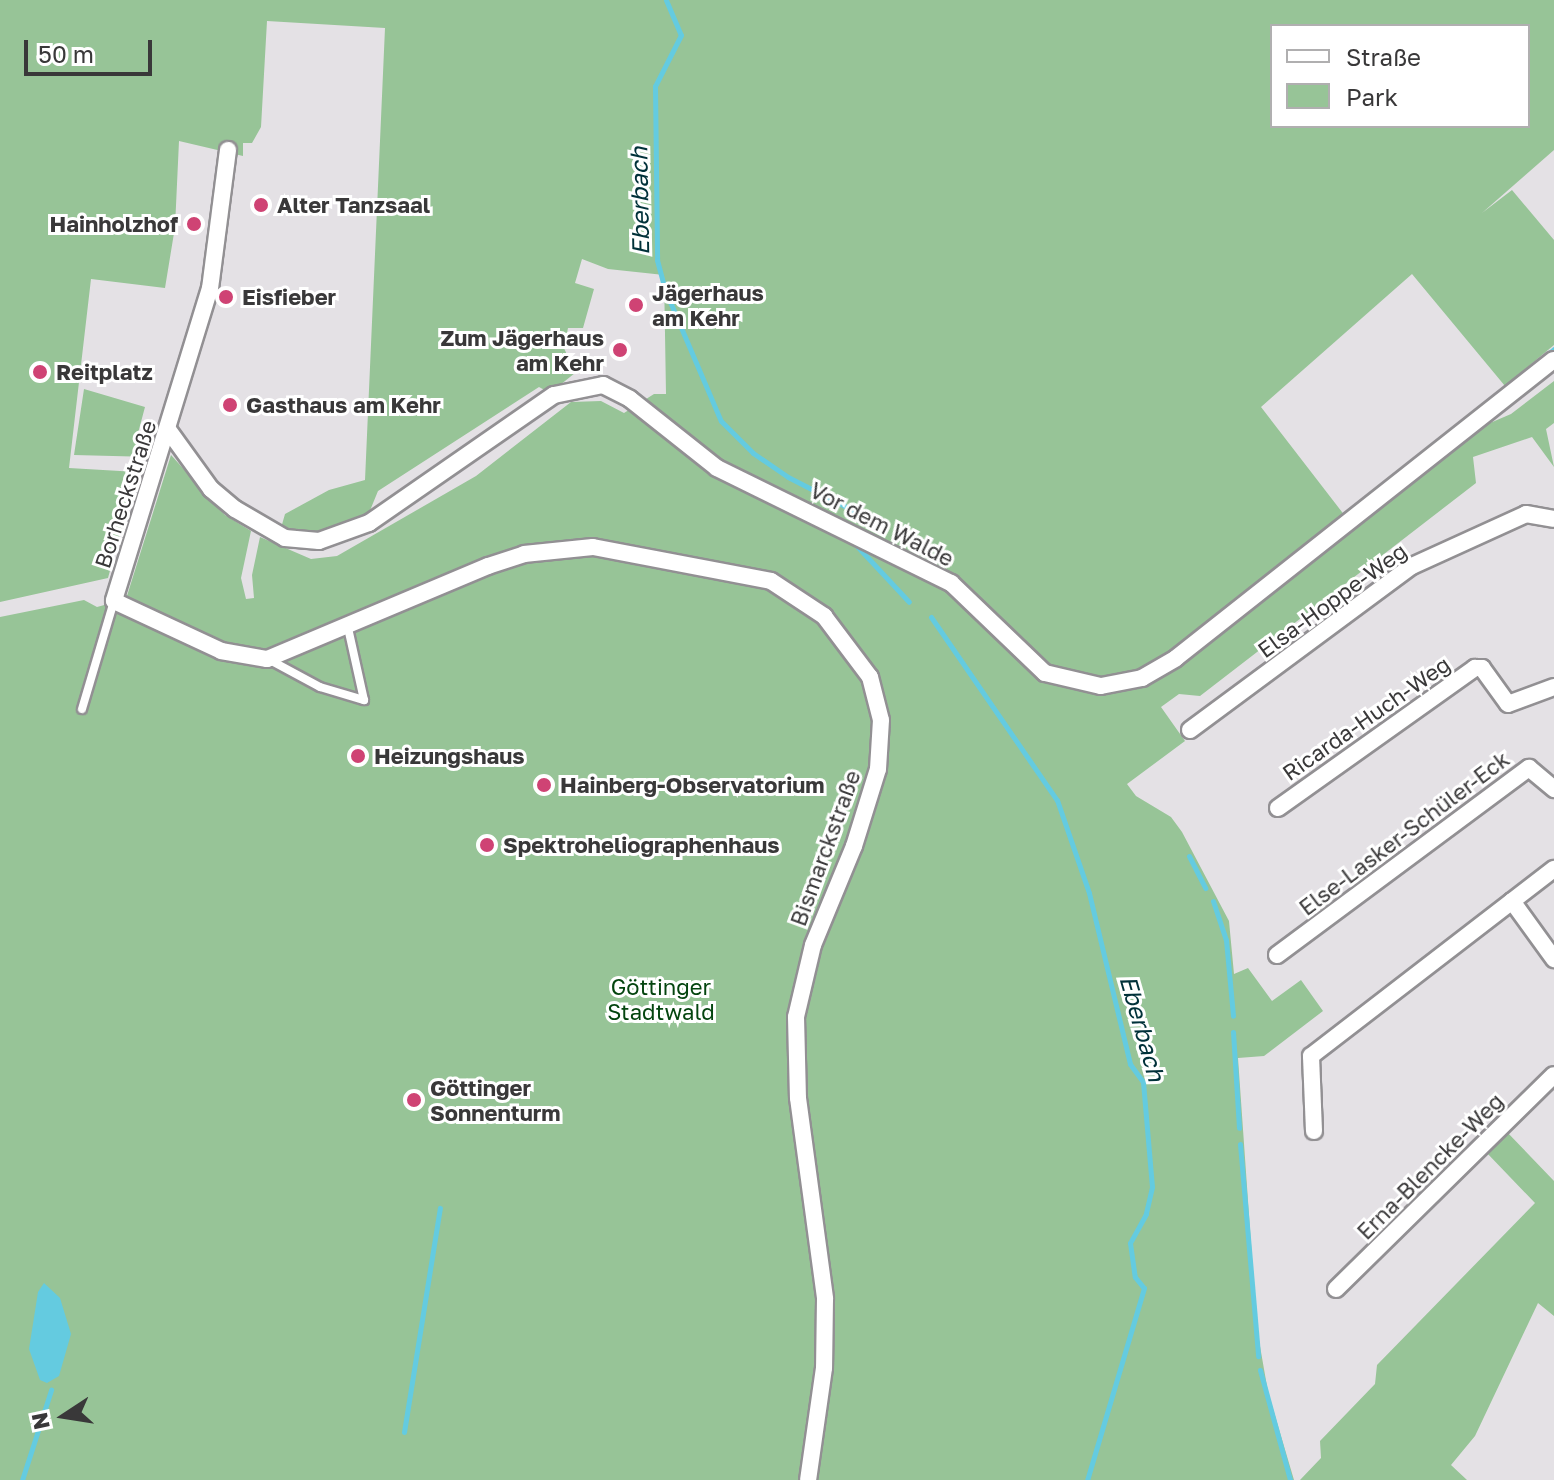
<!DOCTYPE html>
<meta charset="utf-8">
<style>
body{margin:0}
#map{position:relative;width:1554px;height:1480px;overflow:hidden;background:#e4e1e5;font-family:"Golos Text",sans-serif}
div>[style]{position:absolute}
.green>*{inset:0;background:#97c497}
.water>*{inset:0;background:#64cbe0}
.stream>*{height:5px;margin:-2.5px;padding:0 2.5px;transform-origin:2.5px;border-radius:2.5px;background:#64cbe0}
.roads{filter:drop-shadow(2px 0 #929093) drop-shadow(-2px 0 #929093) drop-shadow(0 2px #929093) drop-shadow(0 -2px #929093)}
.service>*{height:8px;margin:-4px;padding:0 4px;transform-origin:4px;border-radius:4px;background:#fff}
.minor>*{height:16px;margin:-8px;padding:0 8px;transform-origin:8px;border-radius:8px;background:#fff}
.dots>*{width:22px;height:22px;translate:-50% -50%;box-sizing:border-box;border:4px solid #fff;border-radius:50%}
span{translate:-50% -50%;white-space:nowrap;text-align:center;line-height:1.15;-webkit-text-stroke:6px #fff;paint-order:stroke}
.poi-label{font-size:22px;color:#393839;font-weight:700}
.left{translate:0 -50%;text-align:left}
.right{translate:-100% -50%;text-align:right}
.street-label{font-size:22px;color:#393839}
.park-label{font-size:22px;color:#04450f}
.water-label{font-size:24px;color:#003139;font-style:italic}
.legend{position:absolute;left:1270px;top:24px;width:260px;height:104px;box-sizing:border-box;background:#fff;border:2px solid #b0afb0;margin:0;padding:10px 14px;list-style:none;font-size:24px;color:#393839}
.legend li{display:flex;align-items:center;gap:16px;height:40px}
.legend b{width:40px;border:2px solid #b0afb0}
.north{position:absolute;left:24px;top:1376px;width:80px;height:80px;-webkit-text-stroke:6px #fff;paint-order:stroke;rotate:258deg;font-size:22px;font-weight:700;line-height:32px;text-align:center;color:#393839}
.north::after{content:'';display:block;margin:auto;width:28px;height:36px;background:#393839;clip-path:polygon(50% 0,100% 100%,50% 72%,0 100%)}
.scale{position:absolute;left:24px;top:40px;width:128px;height:36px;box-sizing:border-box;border:4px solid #393839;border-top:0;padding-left:10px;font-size:24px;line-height:28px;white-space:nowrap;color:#393839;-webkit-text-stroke:6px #fff;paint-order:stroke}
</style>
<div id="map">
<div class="green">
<i style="clip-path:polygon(evenodd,0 0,1554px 0,1554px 150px,1482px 213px,1512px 190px,1554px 240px,1554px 345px,1505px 386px,1412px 274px,1261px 407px,1352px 525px,1483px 426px,1511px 414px,1554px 381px,1554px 423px,1546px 429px,1554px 467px,1532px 437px,1473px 457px,1476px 483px,1200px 696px,1179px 694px,1161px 707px,1185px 741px,1127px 784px,1136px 796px,1171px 817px,1182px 832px,1229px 921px,1234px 974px,1248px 968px,1272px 1001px,1301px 980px,1323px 1011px,1264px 1056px,1238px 1058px,1257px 1329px,1268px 1392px,1294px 1480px,0 1480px,0 617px,84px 600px,97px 607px,126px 599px,171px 455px,225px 515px,251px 531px,241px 578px,246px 599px,254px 598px,252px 575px,260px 537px,311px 559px,337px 556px,476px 476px,571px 402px,601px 401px,624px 413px,654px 394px,666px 394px,664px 275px,608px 269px,582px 259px,575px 283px,594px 289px,583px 328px,568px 328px,564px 348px,575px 373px,550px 393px,539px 387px,378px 491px,369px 513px,355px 522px,326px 533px,301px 535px,281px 528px,285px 514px,329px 490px,365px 480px,385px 28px,267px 21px,261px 127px,252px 143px,243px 143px,243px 156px,179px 141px,175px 227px,165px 288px,91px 279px,69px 468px,137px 472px,108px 578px,0 602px,0 0,1272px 26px,1528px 26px,1528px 126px,1272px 126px,1272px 26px)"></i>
<i style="clip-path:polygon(84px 389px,145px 407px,137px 437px,156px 443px,152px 457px,74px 455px)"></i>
<i style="clip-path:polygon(1506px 1131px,1554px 1181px,1554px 1316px,1538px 1303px,1475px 1436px,1451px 1465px,1467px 1480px,1300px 1480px,1321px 1458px,1320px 1441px,1375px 1384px,1377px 1365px,1535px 1203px,1486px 1152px)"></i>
</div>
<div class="water">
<i style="clip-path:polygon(44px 1283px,60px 1298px,71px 1334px,59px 1376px,47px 1383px,40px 1380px,29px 1349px,38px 1292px)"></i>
</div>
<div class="stream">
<i style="left:666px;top:0;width:38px;rotate:67deg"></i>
<i style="left:681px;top:35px;width:57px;rotate:117deg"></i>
<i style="left:655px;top:86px;width:174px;rotate:89.3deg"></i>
<i style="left:657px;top:260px;width:31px;rotate:75deg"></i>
<i style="left:665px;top:290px;width:142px;rotate:66.9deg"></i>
<i style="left:721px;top:421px;width:45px;rotate:45deg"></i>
<i style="left:753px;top:453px;width:42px;rotate:34.4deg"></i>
<i style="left:788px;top:477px;width:81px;rotate:27.2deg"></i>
<i style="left:1530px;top:369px;width:31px;rotate:-40deg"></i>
<i style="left:855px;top:544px;width:79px;rotate:47deg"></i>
<i style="left:931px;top:617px;width:222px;rotate:55.5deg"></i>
<i style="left:1057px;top:800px;width:98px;rotate:71deg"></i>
<i style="left:1089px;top:893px;width:176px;rotate:76.5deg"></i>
<i style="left:1130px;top:1064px;width:22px;rotate:54deg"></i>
<i style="left:1143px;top:1082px;width:105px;rotate:85.1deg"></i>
<i style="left:1152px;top:1187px;width:28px;rotate:103deg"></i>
<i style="left:1146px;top:1214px;width:33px;rotate:119deg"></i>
<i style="left:1130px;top:1243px;width:34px;rotate:82deg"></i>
<i style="left:1135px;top:1277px;width:14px;rotate:51deg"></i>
<i style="left:1144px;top:1288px;width:200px;rotate:106.5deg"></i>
<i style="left:1189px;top:856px;width:36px;rotate:63deg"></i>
<i style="left:1213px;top:901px;width:41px;rotate:71.6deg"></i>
<i style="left:1226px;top:940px;width:76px;rotate:84.7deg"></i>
<i style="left:1233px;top:1032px;width:96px;rotate:86.4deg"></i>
<i style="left:1240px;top:1144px;width:213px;rotate:85.1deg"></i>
<i style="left:1260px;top:1370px;width:114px;rotate:74.7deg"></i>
<i style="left:404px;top:1432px;width:227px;rotate:-80.9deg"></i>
<i style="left:22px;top:1480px;width:95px;rotate:-72.1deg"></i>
</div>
<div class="roads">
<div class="service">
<i style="left:268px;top:659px;width:59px;rotate:28.3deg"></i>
<i style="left:320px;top:687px;width:46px;rotate:16.5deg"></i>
<i style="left:364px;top:700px;width:74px;rotate:-102.5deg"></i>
<i style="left:82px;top:709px;width:113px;rotate:-73.5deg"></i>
</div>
<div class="minor">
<i style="left:228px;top:150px;width:139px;rotate:97.4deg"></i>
<i style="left:210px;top:288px;width:327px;rotate:107.1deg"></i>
<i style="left:114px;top:601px;width:118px;rotate:25deg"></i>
<i style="left:221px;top:651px;width:47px;rotate:9.9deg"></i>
<i style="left:267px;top:659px;width:240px;rotate:-22.8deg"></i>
<i style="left:488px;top:566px;width:38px;rotate:-18deg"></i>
<i style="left:524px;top:554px;width:69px;rotate:-5.8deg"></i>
<i style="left:593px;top:547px;width:181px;rotate:10.8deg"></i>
<i style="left:771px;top:581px;width:64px;rotate:33.4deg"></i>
<i style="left:824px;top:616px;width:76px;rotate:53deg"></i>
<i style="left:870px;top:677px;width:44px;rotate:75.7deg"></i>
<i style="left:881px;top:720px;width:49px;rotate:93.5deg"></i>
<i style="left:878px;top:769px;width:81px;rotate:107.3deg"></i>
<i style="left:854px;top:846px;width:107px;rotate:112.5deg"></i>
<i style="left:813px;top:945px;width:74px;rotate:103.3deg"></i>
<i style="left:796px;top:1017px;width:81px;rotate:88.6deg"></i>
<i style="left:798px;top:1098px;width:203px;rotate:82.3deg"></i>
<i style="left:825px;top:1299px;width:69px;rotate:90.8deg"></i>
<i style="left:824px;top:1368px;width:113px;rotate:98.1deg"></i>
<i style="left:169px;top:431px;width:72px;rotate:54.1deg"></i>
<i style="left:211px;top:489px;width:31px;rotate:40deg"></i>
<i style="left:235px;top:509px;width:58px;rotate:30.1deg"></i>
<i style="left:285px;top:538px;width:34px;rotate:5deg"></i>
<i style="left:319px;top:541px;width:53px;rotate:-19.8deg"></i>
<i style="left:369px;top:523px;width:225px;rotate:-34.7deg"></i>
<i style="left:554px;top:395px;width:50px;rotate:-11.5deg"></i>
<i style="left:603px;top:385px;width:30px;rotate:27deg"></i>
<i style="left:630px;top:399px;width:111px;rotate:38.4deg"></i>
<i style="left:717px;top:468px;width:261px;rotate:26.2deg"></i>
<i style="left:951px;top:583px;width:130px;rotate:43.8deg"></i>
<i style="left:1045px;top:673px;width:57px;rotate:13.1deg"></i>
<i style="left:1101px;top:686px;width:42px;rotate:-11deg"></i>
<i style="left:1142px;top:678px;width:39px;rotate:-30deg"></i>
<i style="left:1176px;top:658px;width:481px;rotate:-38.3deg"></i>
<i style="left:1190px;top:730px;width:276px;rotate:-36.5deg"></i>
<i style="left:1412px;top:566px;width:125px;rotate:-24.5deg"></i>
<i style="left:1526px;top:514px;width:28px;rotate:10deg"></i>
<i style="left:1278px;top:808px;width:242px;rotate:-35.4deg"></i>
<i style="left:1475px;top:668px;width:7px"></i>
<i style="left:1482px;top:668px;width:44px;rotate:54.2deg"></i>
<i style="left:1508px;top:704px;width:49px;rotate:-20.3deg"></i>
<i style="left:1512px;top:901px;width:72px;rotate:54.1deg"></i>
<i style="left:1277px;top:955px;width:314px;rotate:-36.6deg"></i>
<i style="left:1529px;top:768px;width:33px;rotate:40deg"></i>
<i style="left:1314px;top:1131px;width:75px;rotate:-92.3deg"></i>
<i style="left:1311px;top:1056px;width:307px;rotate:-37.6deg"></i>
<i style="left:1336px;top:1289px;width:305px;rotate:-44.5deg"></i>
</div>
</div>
<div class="dots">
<i style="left:261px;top:205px;background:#cf4374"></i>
<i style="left:194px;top:224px;background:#cf4374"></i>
<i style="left:226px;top:297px;background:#cf4374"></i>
<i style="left:636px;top:305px;background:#cf4374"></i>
<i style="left:620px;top:350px;background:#cf4374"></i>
<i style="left:40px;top:372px;background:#cf4374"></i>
<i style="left:230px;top:405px;background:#cf4374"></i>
<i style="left:358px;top:756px;background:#cf4374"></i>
<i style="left:544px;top:785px;background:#cf4374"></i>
<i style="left:487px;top:845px;background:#cf4374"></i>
<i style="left:414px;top:1100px;background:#cf4374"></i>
</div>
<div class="poi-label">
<span class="left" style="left:277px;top:205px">Alter Tanzsaal</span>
<span class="right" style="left:178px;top:224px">Hainholzhof</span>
<span class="left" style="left:652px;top:305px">Jägerhaus<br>am Kehr</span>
<span class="left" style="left:242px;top:297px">Eisfieber</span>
<span class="right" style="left:604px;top:350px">Zum Jägerhaus<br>am Kehr</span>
<span class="left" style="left:56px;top:372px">Reitplatz</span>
<span class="left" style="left:246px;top:405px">Gasthaus am Kehr</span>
<span class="left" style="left:374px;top:756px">Heizungshaus</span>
<span class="left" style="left:560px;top:785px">Hainberg-Observatorium</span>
<span class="left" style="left:503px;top:845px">Spektroheliographenhaus</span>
<span class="left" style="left:430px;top:1100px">Göttinger<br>Sonnenturm</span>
</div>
<div class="street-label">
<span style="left:125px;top:494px;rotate:-72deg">Borheckstraße</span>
<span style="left:882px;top:524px;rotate:27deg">Vor dem Walde</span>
<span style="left:1332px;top:600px;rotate:-36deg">Elsa-Hoppe-Weg</span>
<span style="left:1366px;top:718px;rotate:-35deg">Ricarda-Huch-Weg</span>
<span style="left:1404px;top:833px;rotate:-37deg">Else-Lasker-Schüler-Eck</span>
<span style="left:825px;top:848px;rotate:-70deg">Bismarckstraße</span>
<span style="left:1430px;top:1166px;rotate:-45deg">Erna-Blencke-Weg</span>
</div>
<div class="park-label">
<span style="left:661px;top:999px">Göttinger<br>Stadtwald</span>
</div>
<div class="water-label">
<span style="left:639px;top:201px;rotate:-91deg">Eberbach</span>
<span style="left:1143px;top:1028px;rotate:74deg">Eberbach</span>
</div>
<ul class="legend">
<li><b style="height:10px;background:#fff"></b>Straße</li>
<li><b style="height:22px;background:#97c497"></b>Park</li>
</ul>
<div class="north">N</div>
<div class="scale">50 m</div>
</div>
